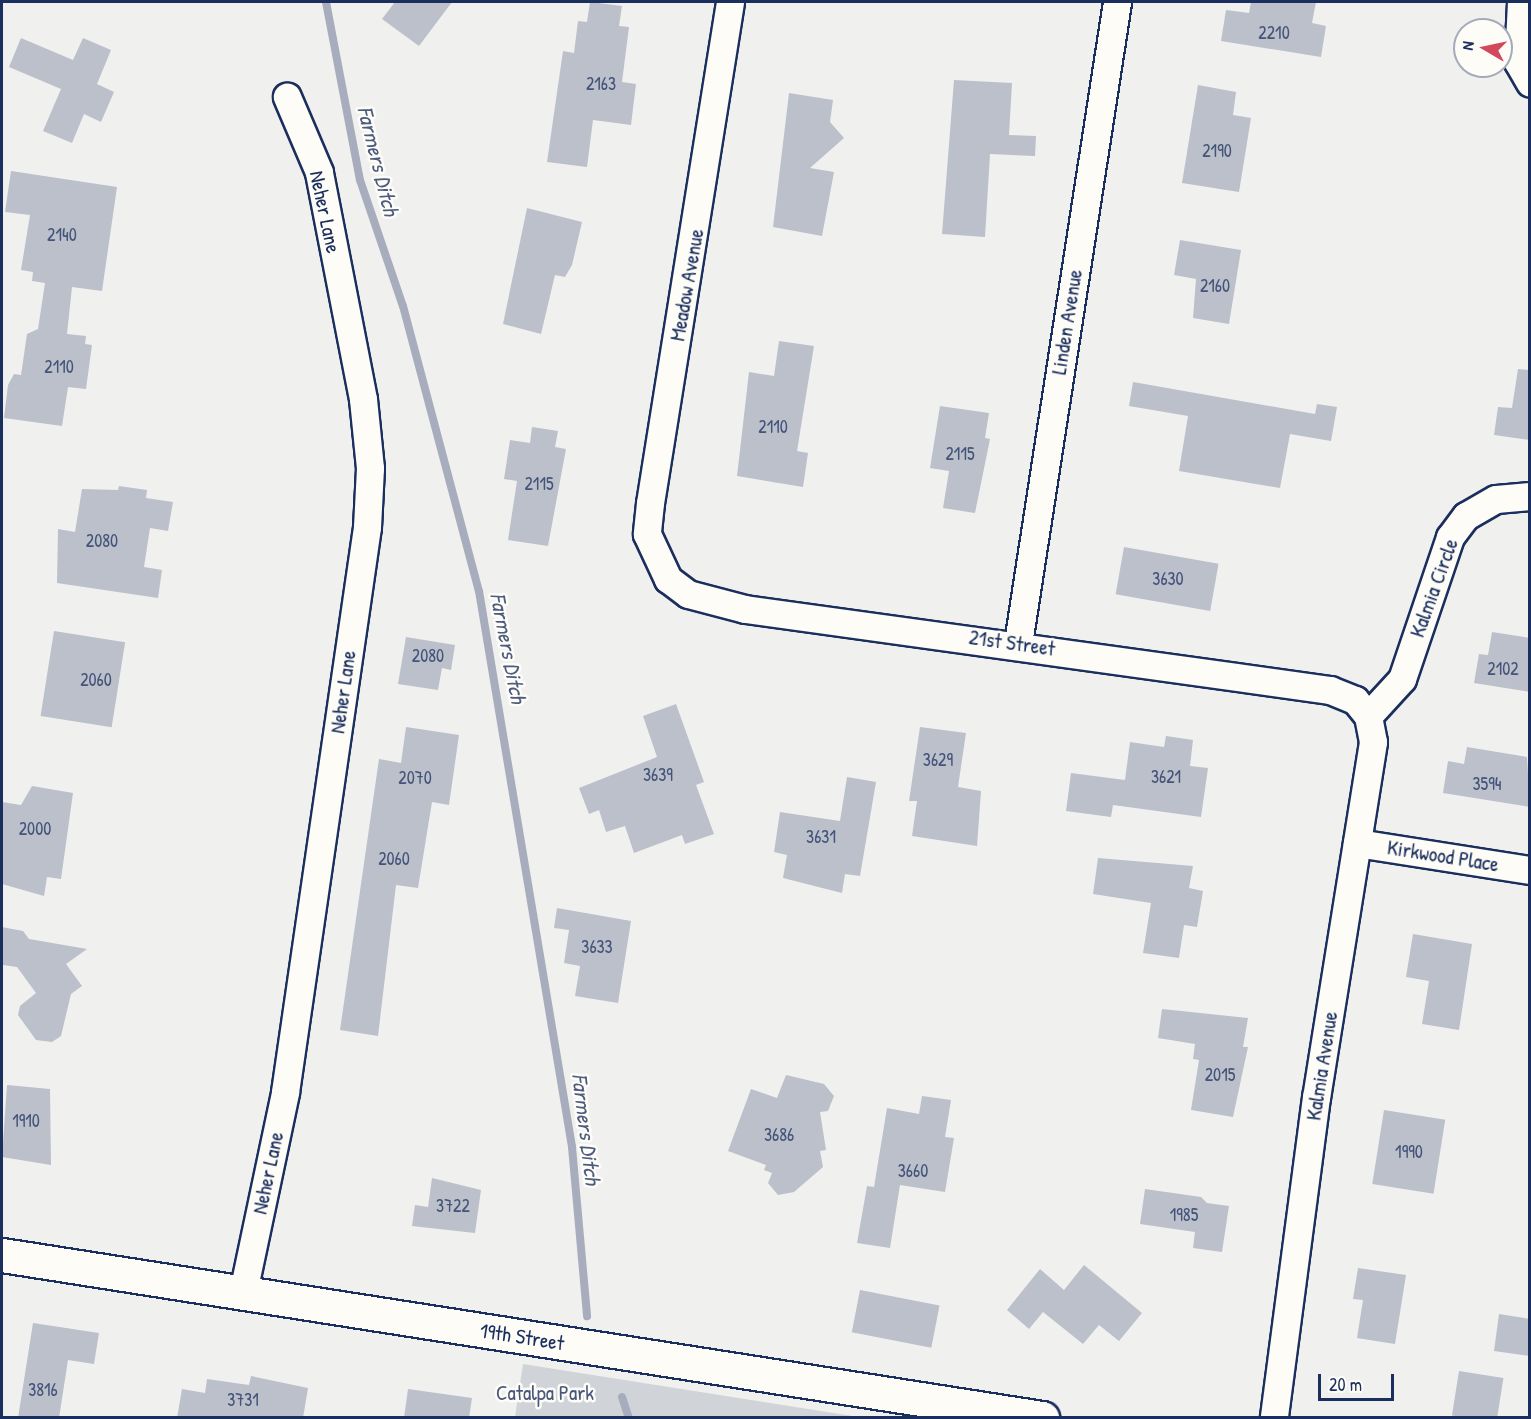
<!DOCTYPE html>
<style>
body{margin:0}
#map{position:relative;width:1531px;height:1419px;overflow:hidden;background:#f0f0ee;font-family:"Patrick Hand",sans-serif}
div>[style]{position:absolute}
.green>*{inset:0;background:#d0d3d8}
.stream>*{height:8px;margin:-4px;padding:0 4px;transform-origin:4px;border-radius:4px;background:#a7adbd}
.building>*{inset:0;background:#bbc0ca;transform-origin:0 0}
.roads{filter:drop-shadow(2px 0 #1b2f5e) drop-shadow(-2px 0 #1b2f5e) drop-shadow(0 2px #1b2f5e) drop-shadow(0 -2px #1b2f5e)}
.minor>*{height:27px;margin:-13.5px;padding:0 13.5px;transform-origin:13.5px;border-radius:13.5px;background:#fdfcf7}
.tertiary>*{height:33px;margin:-16.5px;padding:0 16.5px;transform-origin:16.5px;border-radius:16.5px;background:#fdfcf7}
span{translate:-50% -50%;white-space:nowrap;text-align:center;line-height:1.15;-webkit-text-stroke:5px #fdfcf7;paint-order:stroke}
.number-label{font-size:18px;color:#435379}
.number-label span{-webkit-text-stroke-width:0}
.street-label{font-size:21px;color:#1b2f5e}
.park-label{font-size:21px;color:#48587c}
.water-label{font-size:22px;color:#4c5b7f;font-style:italic}
.frame{position:absolute;inset:0;border:3px solid #1b2f5e;pointer-events:none}
.north{position:absolute;left:1453px;top:18px;width:60px;height:60px;box-sizing:border-box;background:#fdfcf7;border:2px solid #a3aaba;border-radius:50%;rotate:279deg;font-size:16px;font-weight:700;line-height:24px;text-align:center;color:#1b2f5e}
.north::after{content:'';display:block;margin:auto;width:21px;height:27px;background:#d1495b;clip-path:polygon(50% 0,100% 100%,50% 72%,0 100%)}
.scale{position:absolute;left:1318px;top:1374px;width:76px;height:27px;box-sizing:border-box;border:3px solid #1b2f5e;border-top:0;padding-left:8px;font-size:18px;line-height:21px;white-space:nowrap;color:#1b2f5e;-webkit-text-stroke:4px #fdfcf7;paint-order:stroke}
</style>
<div id="map">
<div class="green">
<i style="clip-path:polygon(523px 1364px,859px 1417px,515px 1417px)"></i>
</div>
<div class="stream">
<i style="left:326px;top:2px;width:181px;rotate:79.2deg"></i>
<i style="left:360px;top:180px;width:133px;rotate:71.2deg"></i>
<i style="left:403px;top:306px;width:295px;rotate:75.1deg"></i>
<i style="left:479px;top:591px;width:564px;rotate:80.5deg"></i>
<i style="left:572px;top:1147px;width:170px;rotate:84.9deg"></i>
<i style="left:622px;top:1397px;width:22px;rotate:72deg"></i>
</div>
<div class="building">
<i style="clip-path:polygon(395px 2px,452px 2px,419px 46px,382px 19px)"></i>
<i style="clip-path:polygon(590px 2px,622px 6px,619px 26px,629px 27px,622px 82px,636px 84px,631px 125px,593px 120px,587px 167px,547px 162px,563px 51px,574px 53px,578px 21px,587px 22px)"></i>
<i style="clip-path:polygon(1251px 2px,1316px 2px,1312px 23px,1326px 26px,1321px 57px,1221px 41px,1226px 10px,1249px 13px)"></i>
<i style="clip-path:polygon(21px 38px,73px 60px,83px 38px,111px 50px,97px 84px,114px 92px,101px 122px,84px 114px,72px 143px,43px 131px,61px 89px,9px 67px)"></i>
<i style="clip-path:polygon(954px 80px,1012px 83px,1009px 135px,1036px 136px,1035px 156px,990px 154px,985px 237px,942px 234px)"></i>
<i style="clip-path:polygon(1198px 85px,1236px 92px,1233px 115px,1251px 118px,1239px 192px,1182px 183px)"></i>
<i style="clip-path:polygon(789px 93px,833px 100px,830px 122px,844px 138px,810px 168px,834px 172px,822px 236px,773px 227px)"></i>
<i style="clip-path:polygon(11px 171px,117px 187px,102px 291px,72px 287px,67px 334px,86px 336px,85px 344px,92px 345px,86px 389px,68px 387px,62px 426px,4px 418px,8px 385px,14px 374px,21px 375px,27px 334px,38px 329px,45px 283px,32px 281px,33px 272px,21px 270px,30px 215px,5px 212px)"></i>
<i style="clip-path:polygon(527px 208px,582px 222px,572px 265px,565px 277px,555px 275px,541px 334px,503px 324px)"></i>
<i style="clip-path:polygon(1180px 240px,1241px 250px,1229px 324px,1193px 318px,1196px 279px,1174px 275px)"></i>
<i style="clip-path:polygon(779px 341px,814px 346px,797px 451px,808px 453px,803px 487px,737px 476px,749px 372px,774px 376px)"></i>
<i style="clip-path:polygon(1518px 369px,1530px 370px,1530px 440px,1494px 435px,1498px 407px,1512px 408px)"></i>
<i style="clip-path:polygon(1133px 382px,1315px 414px,1317px 404px,1337px 407px,1331px 441px,1290px 434px,1280px 488px,1179px 471px,1188px 416px,1129px 406px)"></i>
<i style="clip-path:polygon(940px 406px,989px 413px,985px 438px,990px 439px,975px 513px,943px 508px,949px 471px,930px 468px)"></i>
<i style="clip-path:polygon(532px 427px,558px 431px,555px 447px,566px 449px,548px 546px,508px 540px,517px 481px,504px 479px,510px 440px,530px 443px)"></i>
<i style="clip-path:polygon(119px 486px,147px 490px,146px 498px,173px 502px,168px 531px,150px 528px,144px 567px,162px 570px,158px 598px,57px 583px,58px 529px,75px 532px,82px 489px,118px 490px)"></i>
<i style="left:1124px;top:547px;width:96px;height:48px;rotate:10deg"></i>
<i style="left:54px;top:631px;width:72px;height:86px;rotate:9deg"></i>
<i style="clip-path:polygon(1492px 632px,1530px 638px,1530px 692px,1474px 683px,1479px 654px,1488px 655px)"></i>
<i style="clip-path:polygon(406px 637px,455px 645px,451px 670px,442px 668px,438px 690px,398px 684px)"></i>
<i style="clip-path:polygon(676px 704px,704px 782px,696px 785px,714px 834px,685px 844px,682px 835px,634px 853px,625px 826px,606px 832px,599px 810px,589px 814px,579px 788px,657px 757px,643px 716px)"></i>
<i style="clip-path:polygon(406px 727px,459px 735px,449px 805px,432px 802px,418px 888px,396px 885px,378px 1036px,340px 1030px,379px 759px,401px 763px)"></i>
<i style="clip-path:polygon(920px 727px,966px 733px,958px 787px,981px 791px,977px 846px,912px 836px,917px 801px,909px 801px)"></i>
<i style="clip-path:polygon(1166px 736px,1193px 740px,1190px 766px,1208px 768px,1201px 817px,1113px 805px,1111px 817px,1066px 811px,1071px 773px,1125px 780px,1130px 742px,1164px 747px)"></i>
<i style="clip-path:polygon(1467px 747px,1527px 757px,1530px 807px,1443px 793px,1448px 761px,1464px 764px)"></i>
<i style="clip-path:polygon(847px 777px,876px 782px,860px 876px,845px 874px,842px 893px,783px 878px,787px 855px,774px 852px,780px 812px,840px 821px)"></i>
<i style="clip-path:polygon(32px 786px,73px 793px,61px 879px,47px 877px,44px 896px,2px 884px,2px 802px,21px 805px)"></i>
<i style="clip-path:polygon(1098px 858px,1193px 866px,1189px 888px,1203px 891px,1197px 927px,1184px 925px,1179px 958px,1143px 953px,1151px 903px,1093px 894px)"></i>
<i style="clip-path:polygon(557px 908px,631px 921px,618px 1003px,575px 996px,580px 966px,564px 963px,569px 930px,554px 928px)"></i>
<i style="clip-path:polygon(2px 927px,23px 931px,29px 939px,87px 949px,66px 964px,82px 986px,71px 994px,61px 1036px,52px 1042px,36px 1040px,18px 1015px,20px 1006px,36px 993px,17px 967px,3px 965px)"></i>
<i style="clip-path:polygon(1413px 934px,1472px 944px,1459px 1030px,1422px 1024px,1429px 981px,1406px 977px)"></i>
<i style="clip-path:polygon(1162px 1009px,1248px 1018px,1243px 1047px,1248px 1047px,1233px 1117px,1191px 1110px,1199px 1060px,1193px 1059px,1195px 1044px,1158px 1038px)"></i>
<i style="clip-path:polygon(786px 1075px,824px 1084px,834px 1096px,828px 1111px,820px 1112px,826px 1150px,820px 1151px,823px 1167px,794px 1192px,778px 1195px,768px 1183px,772px 1173px,764px 1170px,766px 1165px,728px 1151px,751px 1089px,777px 1098px)"></i>
<i style="clip-path:polygon(7px 1085px,50px 1089px,51px 1165px,2px 1157px)"></i>
<i style="clip-path:polygon(922px 1096px,951px 1100px,945px 1137px,954px 1138px,945px 1192px,900px 1185px,890px 1248px,857px 1243px,867px 1186px,874px 1187px,887px 1108px,919px 1114px)"></i>
<i style="left:1384px;top:1110px;width:62px;height:75px;rotate:9deg"></i>
<i style="clip-path:polygon(432px 1178px,481px 1190px,475px 1233px,412px 1226px,415px 1205px,428px 1207px)"></i>
<i style="clip-path:polygon(1145px 1189px,1201px 1197px,1207px 1203px,1229px 1206px,1222px 1252px,1193px 1248px,1195px 1232px,1140px 1224px)"></i>
<i style="clip-path:polygon(1084px 1265px,1142px 1313px,1119px 1341px,1099px 1325px,1083px 1344px,1043px 1312px,1029px 1329px,1007px 1310px,1040px 1269px,1064px 1290px)"></i>
<i style="clip-path:polygon(1358px 1268px,1406px 1275px,1395px 1344px,1357px 1338px,1363px 1300px,1353px 1299px)"></i>
<i style="left:860px;top:1290px;width:81px;height:43px;rotate:11deg"></i>
<i style="clip-path:polygon(1499px 1314px,1530px 1319px,1530px 1356px,1494px 1351px)"></i>
<i style="clip-path:polygon(33px 1323px,99px 1333px,94px 1364px,68px 1360px,59px 1418px,18px 1418px)"></i>
<i style="left:1459px;top:1371px;width:45px;height:45px;rotate:9deg"></i>
<i style="clip-path:polygon(251px 1376px,308px 1388px,303px 1418px,177px 1418px,182px 1389px,205px 1393px,207px 1379px,249px 1385px)"></i>
<i style="clip-path:polygon(408px 1389px,472px 1398px,469px 1418px,404px 1418px)"></i>
</div>
<div class="roads">
<div class="minor">
<i style="left:730px;top:2px;width:507px;rotate:99.07deg"></i>
<i style="left:650px;top:503px;width:31px;rotate:96deg"></i>
<i style="left:647px;top:534px;width:50px;rotate:65deg"></i>
<i style="left:668px;top:579px;width:25px;rotate:37deg"></i>
<i style="left:688px;top:594px;width:59px;rotate:14.7deg"></i>
<i style="left:745px;top:609px;width:591px;rotate:7.88deg"></i>
<i style="left:1330px;top:690px;width:27px;rotate:22deg"></i>
<i style="left:1355px;top:700px;width:21px;rotate:51deg"></i>
<i style="left:1368px;top:716px;width:26px;rotate:79deg"></i>
<i style="left:1373px;top:742px;width:360px;rotate:99.1deg"></i>
<i style="left:1316px;top:1097px;width:324px;rotate:97.5deg"></i>
<i style="left:1521px;top:2px;width:60px;rotate:92.9deg"></i>
<i style="left:1518px;top:62px;width:24px;rotate:60deg"></i>
<i style="left:1018px;top:643px;width:649px;rotate:-81.22deg"></i>
<i style="left:1368px;top:716px;width:50px;rotate:-47.4deg"></i>
<i style="left:1402px;top:679px;width:150px;rotate:-71.3deg"></i>
<i style="left:1450px;top:537px;width:26px;rotate:-53deg"></i>
<i style="left:1466px;top:516px;width:34px;rotate:-30deg"></i>
<i style="left:1496px;top:499px;width:34px;rotate:-5deg"></i>
<i style="left:1357px;top:843px;width:175px;rotate:8.9deg"></i>
<i style="left:243px;top:1292px;width:204px;rotate:-78.1deg"></i>
<i style="left:285px;top:1092px;width:571px;rotate:-81.74deg"></i>
<i style="left:367px;top:527px;width:59px;rotate:-87.1deg"></i>
<i style="left:370px;top:468px;width:69px;rotate:-95.8deg"></i>
<i style="left:363px;top:399px;width:231px;rotate:-101deg"></i>
<i style="left:319px;top:172px;width:82px;rotate:-113.1deg"></i>
</div>
<div class="tertiary">
<i style="left:2px;top:1255px;width:1053px;rotate:8.91deg"></i>
</div>
</div>
<div class="number-label">
<span style="left:1274px;top:33px">2210</span>
<span style="left:601px;top:84px">2163</span>
<span style="left:1217px;top:151px">2190</span>
<span style="left:62px;top:235px">2140</span>
<span style="left:1215px;top:286px">2160</span>
<span style="left:59px;top:367px">2110</span>
<span style="left:773px;top:427px">2110</span>
<span style="left:960px;top:454px">2115</span>
<span style="left:539px;top:484px">2115</span>
<span style="left:102px;top:541px">2080</span>
<span style="left:1168px;top:579px">3630</span>
<span style="left:428px;top:656px">2080</span>
<span style="left:1503px;top:669px">2102</span>
<span style="left:96px;top:680px">2060</span>
<span style="left:938px;top:760px">3629</span>
<span style="left:658px;top:775px">3639</span>
<span style="left:1166px;top:777px">3621</span>
<span style="left:415px;top:778px">2070</span>
<span style="left:1487px;top:784px">3594</span>
<span style="left:35px;top:829px">2000</span>
<span style="left:821px;top:837px">3631</span>
<span style="left:394px;top:859px">2060</span>
<span style="left:597px;top:947px">3633</span>
<span style="left:1220px;top:1075px">2015</span>
<span style="left:26px;top:1121px">1910</span>
<span style="left:779px;top:1135px">3686</span>
<span style="left:1409px;top:1152px">1990</span>
<span style="left:913px;top:1171px">3660</span>
<span style="left:453px;top:1206px">3722</span>
<span style="left:1184px;top:1215px">1985</span>
<span style="left:43px;top:1390px">3816</span>
<span style="left:243px;top:1400px">3731</span>
</div>
<div class="street-label">
<span style="left:325px;top:212px;rotate:78deg">Neher Lane</span>
<span style="left:687px;top:285px;rotate:-80deg">Meadow Avenue</span>
<span style="left:1067px;top:322px;rotate:-81deg">Linden Avenue</span>
<span style="left:1434px;top:588px;rotate:-70deg">Kalmia Circle</span>
<span style="left:1012px;top:643px;rotate:8deg">21st Street</span>
<span style="left:343px;top:692px;rotate:-82deg">Neher Lane</span>
<span style="left:1443px;top:856px;rotate:9deg">Kirkwood Place</span>
<span style="left:1322px;top:1066px;rotate:-81deg">Kalmia Avenue</span>
<span style="left:268px;top:1173px;rotate:-78deg">Neher Lane</span>
<span style="left:522px;top:1337px;rotate:9deg">19th Street</span>
</div>
<div class="park-label">
<span style="left:545px;top:1393px">Catalpa Park</span>
</div>
<div class="water-label">
<span style="left:378px;top:161px;rotate:76deg">Farmers Ditch</span>
<span style="left:508px;top:648px;rotate:79deg">Farmers Ditch</span>
<span style="left:586px;top:1129px;rotate:83deg">Farmers Ditch</span>
</div>
<div class="frame"></div>
<div class="north">N</div>
<div class="scale">20 m</div>
</div>
